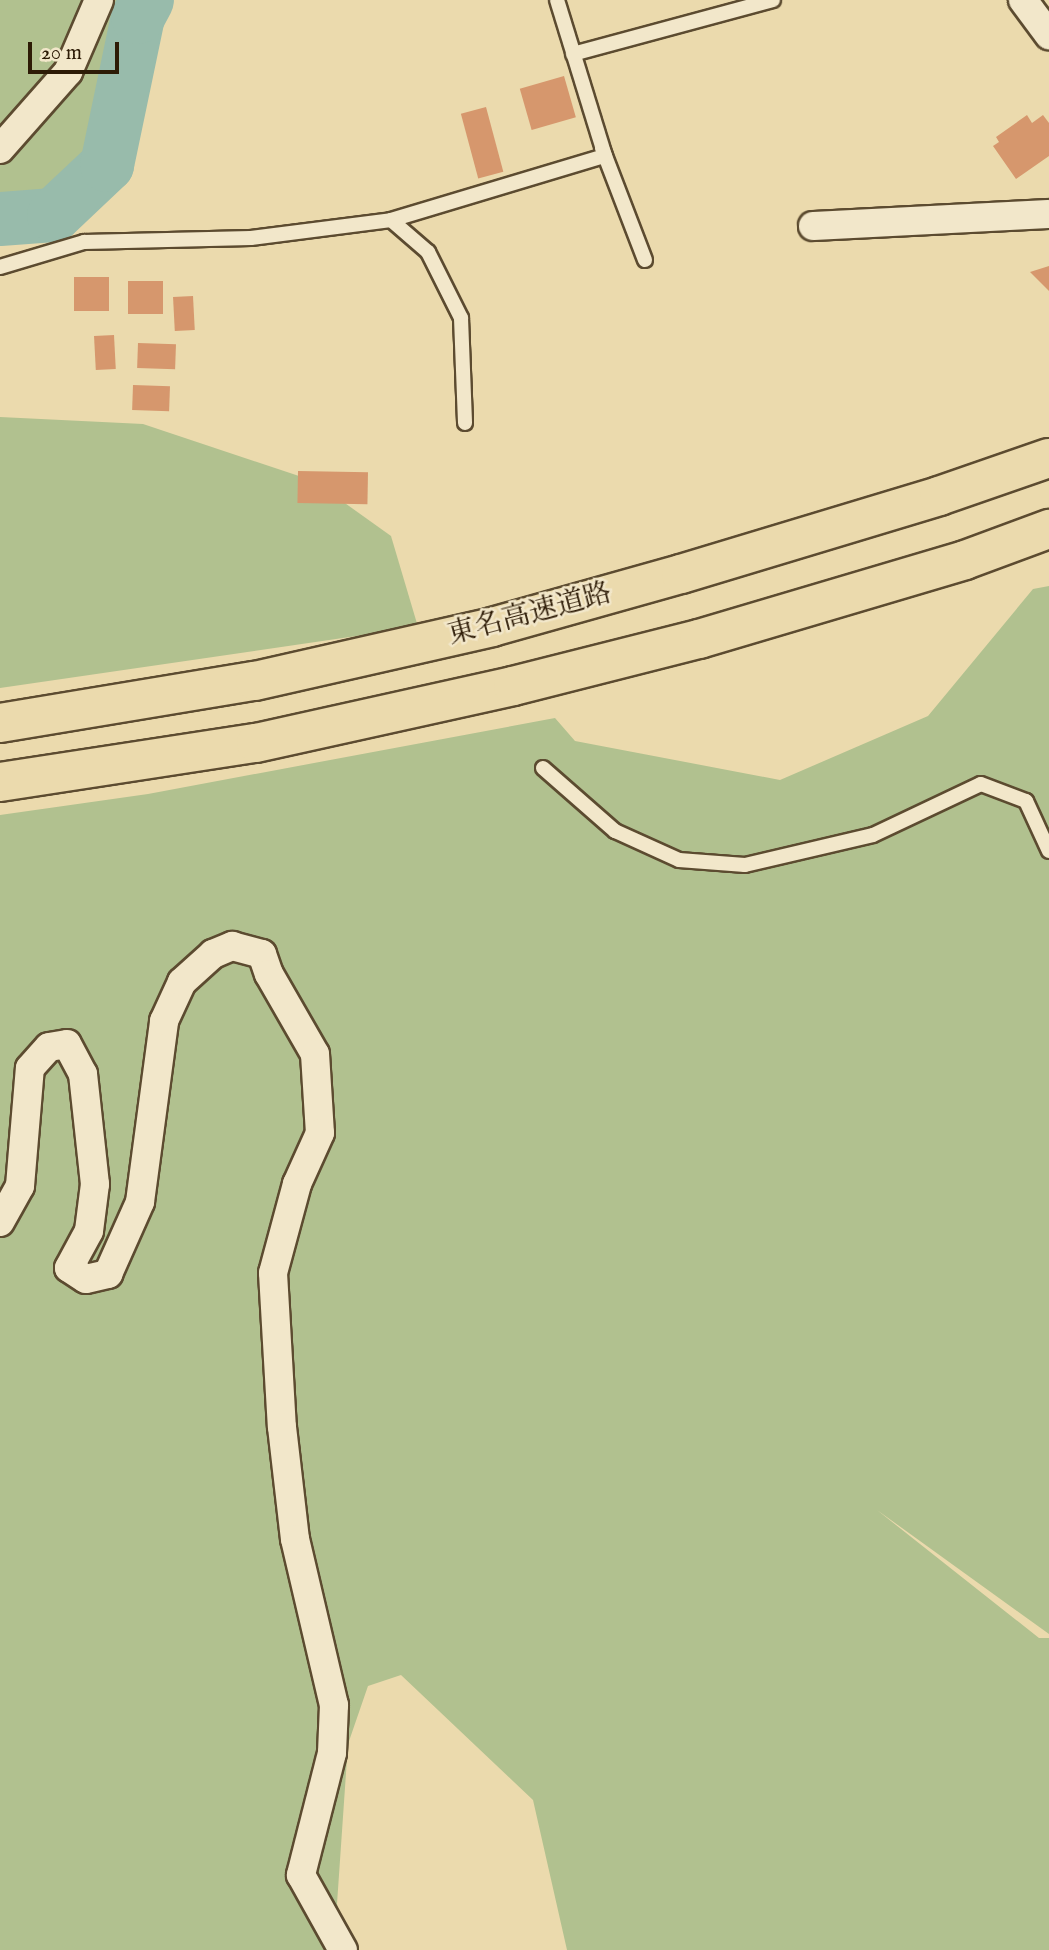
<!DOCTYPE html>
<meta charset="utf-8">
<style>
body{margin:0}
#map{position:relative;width:1049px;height:1950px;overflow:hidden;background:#ebdaad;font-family:"IM FELL English","Noto Serif JP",serif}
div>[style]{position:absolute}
.green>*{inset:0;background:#b1c18f}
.river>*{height:54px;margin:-27px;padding:0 27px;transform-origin:27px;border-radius:27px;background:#98bbab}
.building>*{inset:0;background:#d6976d;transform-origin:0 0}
.roads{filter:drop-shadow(2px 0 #5c4b30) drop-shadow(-2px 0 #5c4b30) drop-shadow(0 2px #5c4b30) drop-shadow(0 -2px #5c4b30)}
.lane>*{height:14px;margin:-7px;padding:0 7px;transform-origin:7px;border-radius:7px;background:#f2e7ca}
.street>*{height:28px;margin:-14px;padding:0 14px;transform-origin:14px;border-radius:14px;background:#f2e7ca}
.highway>*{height:38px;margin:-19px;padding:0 19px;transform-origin:19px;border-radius:19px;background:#ebdaad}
span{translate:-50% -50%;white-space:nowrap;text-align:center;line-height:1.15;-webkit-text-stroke:5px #f2e7ca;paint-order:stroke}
.street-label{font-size:28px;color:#2d1b06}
.scale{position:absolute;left:28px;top:42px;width:91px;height:32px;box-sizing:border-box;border:4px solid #2d1b06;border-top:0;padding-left:9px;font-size:21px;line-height:24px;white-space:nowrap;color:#2d1b06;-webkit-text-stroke:5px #f2e7ca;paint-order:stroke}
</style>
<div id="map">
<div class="green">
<i style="clip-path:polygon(0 0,139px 0,85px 182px,0 218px)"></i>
<i style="clip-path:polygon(0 417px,143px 424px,314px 481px,391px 536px,418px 627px,0 688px)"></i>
<i style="clip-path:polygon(1049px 586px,1049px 1634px,877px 1510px,1039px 1638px,1049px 1638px,1049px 1950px,567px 1950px,533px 1800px,401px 1675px,368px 1686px,348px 1744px,337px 1904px,350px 1950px,0 1950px,0 815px,148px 794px,555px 718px,575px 741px,780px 780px,928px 716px,1033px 589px)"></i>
</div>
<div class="river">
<i style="left:0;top:219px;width:54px;rotate:-4.2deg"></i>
<i style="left:54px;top:215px;width:73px;rotate:-43.3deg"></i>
<i style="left:107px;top:165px;width:151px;rotate:-78.2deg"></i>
<i style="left:138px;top:17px;width:19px;rotate:-62deg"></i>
</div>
<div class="building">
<i style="left:564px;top:76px;width:43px;height:46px;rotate:74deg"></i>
<i style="left:486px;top:107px;width:67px;height:26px;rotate:75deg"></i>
<i style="clip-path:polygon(1027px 115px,1032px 123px,1043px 115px,1049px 123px,1049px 156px,1016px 179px,993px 146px,999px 142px,996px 137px)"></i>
<i style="clip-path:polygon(1049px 266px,1049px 291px,1030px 272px)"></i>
<i style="left:74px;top:277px;width:35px;height:34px"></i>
<i style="left:128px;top:281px;width:35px;height:33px"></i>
<i style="left:193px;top:296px;width:34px;height:20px;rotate:87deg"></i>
<i style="left:114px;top:335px;width:34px;height:20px;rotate:87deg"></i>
<i style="left:138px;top:343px;width:38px;height:25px;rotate:2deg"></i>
<i style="left:133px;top:385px;width:37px;height:25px;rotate:2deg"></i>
<i style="left:298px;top:471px;width:70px;height:32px;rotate:1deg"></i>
</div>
<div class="roads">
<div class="lane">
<i style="left:573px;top:54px;width:207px;rotate:-15.1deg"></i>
<i style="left:602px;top:148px;width:120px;rotate:69deg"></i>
<i style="left:391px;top:220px;width:223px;rotate:-16.7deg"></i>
<i style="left:605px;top:156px;width:163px;rotate:-107.1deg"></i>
<i style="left:0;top:267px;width:88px;rotate:-16.6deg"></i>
<i style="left:84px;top:242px;width:167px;rotate:-1.4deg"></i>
<i style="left:251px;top:238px;width:141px;rotate:-7.3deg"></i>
<i style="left:391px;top:220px;width:49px;rotate:40.9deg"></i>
<i style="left:428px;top:252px;width:74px;rotate:63.4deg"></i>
<i style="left:461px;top:318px;width:105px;rotate:87.8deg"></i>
<i style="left:543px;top:768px;width:96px;rotate:41.2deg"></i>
<i style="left:615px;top:831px;width:70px;rotate:24.4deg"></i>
<i style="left:679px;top:860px;width:66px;rotate:4.3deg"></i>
<i style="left:745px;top:865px;width:131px;rotate:-13.2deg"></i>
<i style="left:873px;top:835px;width:119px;rotate:-25.3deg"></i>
<i style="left:981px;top:784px;width:48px;rotate:20.7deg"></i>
<i style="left:1026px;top:801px;width:55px;rotate:65.3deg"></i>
</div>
<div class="street">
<i style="left:1023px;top:0;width:44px;rotate:53.4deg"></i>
<i style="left:0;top:149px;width:103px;rotate:-48.6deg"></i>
<i style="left:68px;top:72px;width:78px;rotate:-66.7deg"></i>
<i style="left:813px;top:226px;width:236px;rotate:-2.9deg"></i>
<i style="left:0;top:1222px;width:41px;rotate:-60.9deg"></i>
<i style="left:20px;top:1186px;width:118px;rotate:-85.2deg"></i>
<i style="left:30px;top:1068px;width:28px;rotate:-48deg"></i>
<i style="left:49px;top:1047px;width:18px;rotate:-9deg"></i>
<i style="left:67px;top:1044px;width:34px;rotate:62deg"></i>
<i style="left:83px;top:1074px;width:111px;rotate:83.8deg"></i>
<i style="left:95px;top:1184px;width:47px;rotate:97.3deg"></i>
<i style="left:89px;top:1231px;width:42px;rotate:118.4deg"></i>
<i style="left:69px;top:1268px;width:20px;rotate:33deg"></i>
<i style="left:86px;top:1279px;width:23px;rotate:-13deg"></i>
<i style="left:108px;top:1274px;width:79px;rotate:-66deg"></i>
<i style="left:140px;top:1202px;width:183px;rotate:-82.4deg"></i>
<i style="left:164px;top:1021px;width:43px;rotate:-65.2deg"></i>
<i style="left:182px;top:982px;width:42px;rotate:-42.1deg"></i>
<i style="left:213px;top:954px;width:21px;rotate:-23deg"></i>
<i style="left:232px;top:946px;width:31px;rotate:15deg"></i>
<i style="left:262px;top:954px;width:21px;rotate:71deg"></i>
<i style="left:269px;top:974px;width:92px;rotate:60.1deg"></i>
<i style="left:315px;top:1054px;width:79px;rotate:86.4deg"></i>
<i style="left:320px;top:1133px;width:56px;rotate:114.3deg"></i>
<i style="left:297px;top:1184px;width:92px;rotate:105.1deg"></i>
<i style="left:273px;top:1273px;width:154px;rotate:86.7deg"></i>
<i style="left:282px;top:1427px;width:113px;rotate:83.4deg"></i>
<i style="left:295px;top:1539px;width:171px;rotate:76.8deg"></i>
<i style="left:334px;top:1705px;width:48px;rotate:92.4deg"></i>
<i style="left:332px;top:1753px;width:126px;rotate:104.3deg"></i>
<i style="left:301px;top:1875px;width:86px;rotate:60.8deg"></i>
</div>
<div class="highway">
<i style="left:0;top:723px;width:258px;rotate:-9.4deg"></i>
<i style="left:255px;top:681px;width:243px;rotate:-12.8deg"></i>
<i style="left:492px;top:627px;width:196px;rotate:-15.7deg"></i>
<i style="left:681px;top:574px;width:270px;rotate:-16.8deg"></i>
<i style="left:939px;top:496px;width:116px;rotate:-19.1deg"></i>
<i style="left:0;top:782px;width:259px;rotate:-8.7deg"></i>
<i style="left:256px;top:743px;width:263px;rotate:-12.5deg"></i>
<i style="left:513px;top:686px;width:192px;rotate:-14.2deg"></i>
<i style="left:699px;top:639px;width:277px;rotate:-16.5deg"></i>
<i style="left:965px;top:560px;width:90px;rotate:-20.3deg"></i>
</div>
</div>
<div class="street-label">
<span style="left:530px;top:615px;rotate:-15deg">東名高速道路</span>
</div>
<div class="scale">20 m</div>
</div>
